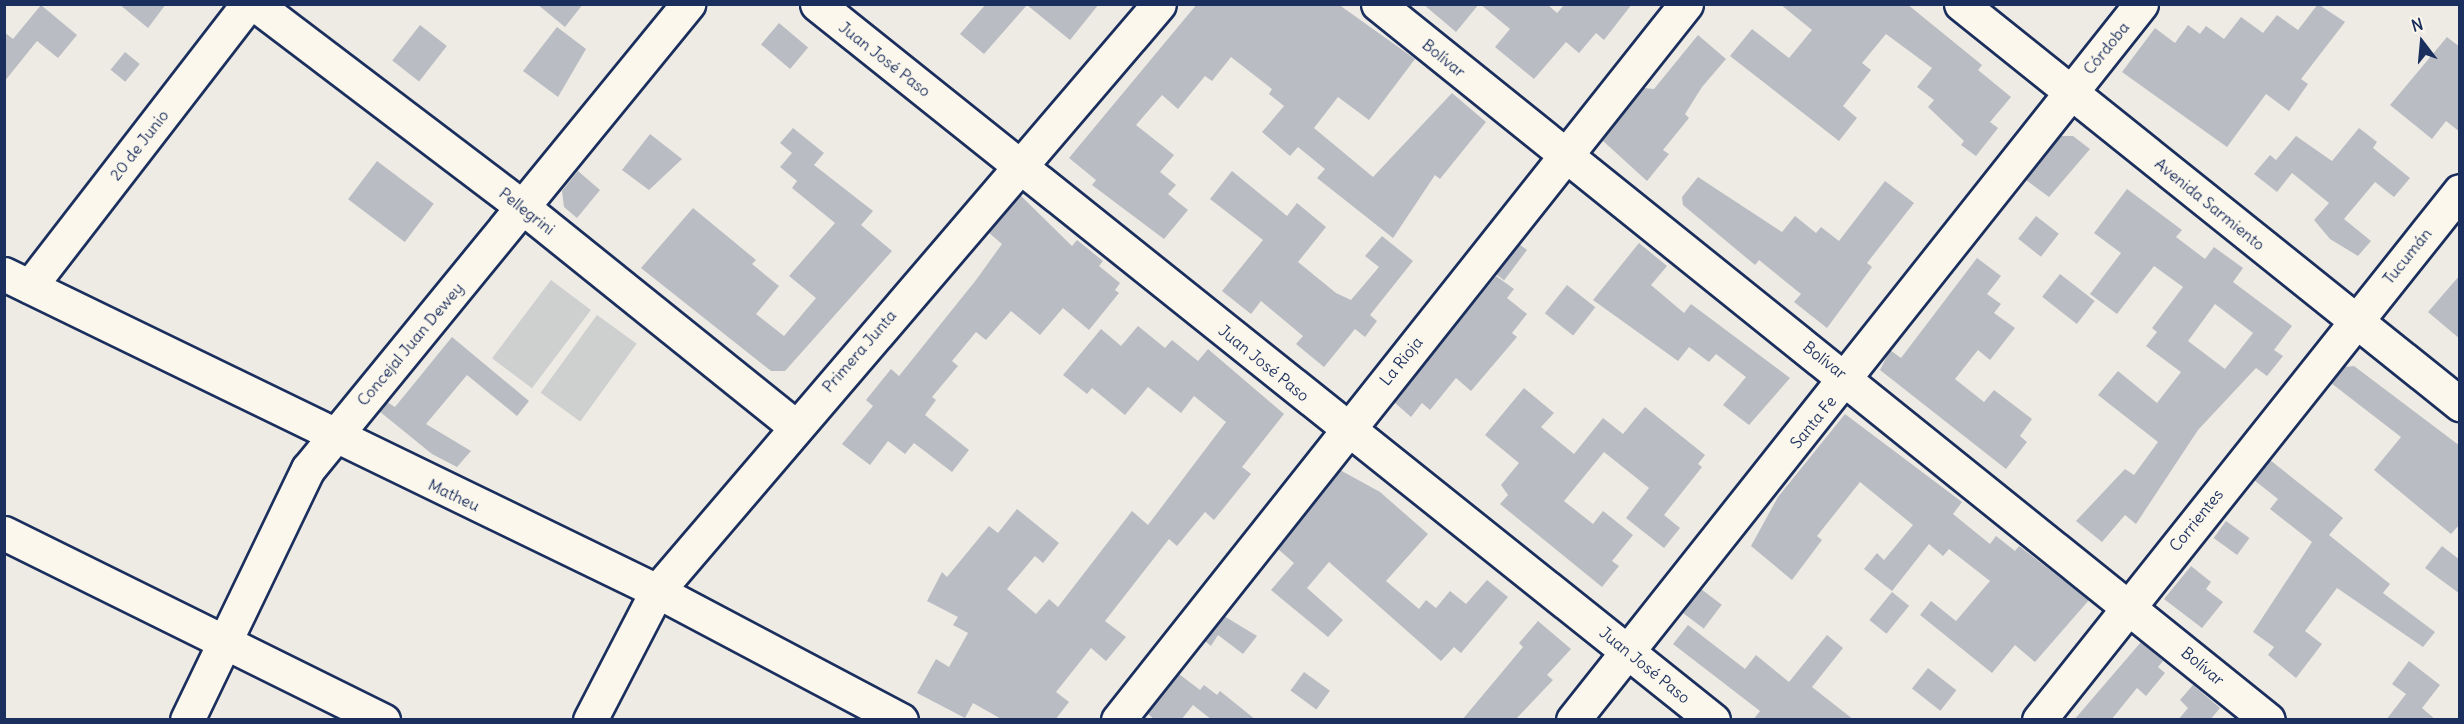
<!DOCTYPE html>
<meta charset="utf-8">
<style>
body{margin:0}
#map{position:relative;width:2464px;height:724px;overflow:hidden;background:#eeebe4;font-family:Delius,sans-serif}
div>[style]{position:absolute}
.green>*{inset:0;background:#cecfcf;transform-origin:0 0}
.building>*{inset:0;background:#b9bcc3;transform-origin:0 0}
.roads{filter:drop-shadow(2px 0 #1b2f5e) drop-shadow(-2px 0 #1b2f5e) drop-shadow(0 2px #1b2f5e) drop-shadow(0 -2px #1b2f5e)}
.minor>*{height:33px;margin:-16.5px;padding:0 16.5px;transform-origin:16.5px;border-radius:16.5px;background:#fbf7ec}
.major>*{height:33px;margin:-16.5px;padding:0 16.5px;transform-origin:16.5px;border-radius:16.5px;background:#fbf7ec}
span{translate:-50% -50%;white-space:nowrap;text-align:center;line-height:1.15;-webkit-text-stroke:4.5px #fbf7ec;paint-order:stroke}
.street-label{font-size:16px;color:#1b2f5e}
.frame{position:absolute;inset:0;border:6px solid #1b2f5e;pointer-events:none}
.north{position:absolute;left:2392px;top:12px;width:60px;height:60px;-webkit-text-stroke:4px #fbf7ec;paint-order:stroke;rotate:344deg;font-size:16px;font-weight:700;line-height:24px;text-align:center;color:#1b2f5e}
.north::after{content:'';display:block;margin:auto;width:21px;height:27px;background:#1b2f5e;clip-path:polygon(50% 0,100% 100%,50% 72%,0 100%)}
</style>
<div id="map">
<div class="green">
<i style="left:551px;top:280px;width:50px;height:98px;rotate:37deg"></i>
<i style="left:597px;top:315px;width:49px;height:96px;rotate:36deg"></i>
</div>
<div class="building">
<i style="clip-path:polygon(119px 4px,166px 4px,148px 28px)"></i>
<i style="clip-path:polygon(537px 4px,583px 4px,565px 27px)"></i>
<i style="clip-path:polygon(986px 4px,1099px 4px,1070px 40px,1027px 5px,984px 54px,960px 34px)"></i>
<i style="clip-path:polygon(1197px 4px,1338px 4px,1415px 59px,1369px 120px,1338px 97px,1314px 128px,1373px 177px,1452px 93px,1486px 122px,1440px 179px,1435px 175px,1393px 238px,1317px 178px,1325px 169px,1298px 147px,1290px 156px,1262px 132px,1284px 106px,1269px 94px,1272px 89px,1231px 57px,1212px 81px,1205px 76px,1178px 109px,1162px 95px,1136px 125px,1174px 155px,1160px 172px,1176px 185px,1168px 194px,1188px 210px,1164px 239px,1092px 185px,1096px 180px,1069px 158px)"></i>
<i style="clip-path:polygon(1423px 4px,1479px 4px,1456px 32px)"></i>
<i style="clip-path:polygon(1480px 4px,1547px 4px,1557px 13px,1565px 4px,1632px 4px,1604px 40px,1596px 33px,1579px 53px,1566px 42px,1534px 79px,1495px 47px,1510px 29px)"></i>
<i style="clip-path:polygon(1780px 4px,1907px 4px,1982px 65px,1978px 70px,2011px 97px,1990px 122px,1998px 128px,1976px 156px,1961px 145px,1964px 141px,1928px 107px,1934px 100px,1917px 87px,1932px 68px,1886px 34px,1862px 63px,1871px 70px,1843px 106px,1857px 118px,1839px 141px,1730px 56px,1752px 29px,1789px 58px,1812px 30px)"></i>
<i style="clip-path:polygon(2318px 4px,2345px 22px,2301px 79px,2308px 84px,2289px 111px,2266px 94px,2227px 147px,2122px 72px,2155px 28px,2175px 43px,2188px 25px,2200px 34px,2206px 26px,2224px 39px,2241px 17px,2263px 33px,2277px 15px,2298px 30px)"></i>
<i style="clip-path:polygon(41px 5px,77px 35px,58px 58px,37px 41px,4px 82px,4px 32px,13px 39px)"></i>
<i style="left:779px;top:23px;width:38px;height:28px;rotate:40deg"></i>
<i style="left:420px;top:25px;width:34px;height:45px;rotate:38deg"></i>
<i style="clip-path:polygon(557px 27px,586px 49px,558px 97px,523px 71px)"></i>
<i style="clip-path:polygon(1698px 35px,1726px 59px,1702px 87px,1685px 114px,1689px 118px,1663px 150px,1669px 154px,1647px 181px,1602px 140px,1644px 88px,1654px 89px)"></i>
<i style="clip-path:polygon(2447px 37px,2460px 47px,2460px 132px,2446px 121px,2432px 139px,2390px 105px)"></i>
<i style="left:125px;top:52px;width:19px;height:23px;rotate:39deg"></i>
<i style="clip-path:polygon(793px 128px,824px 153px,814px 165px,873px 211px,861px 225px,892px 251px,785px 371px,771px 371px,641px 268px,693px 208px,756px 260px,752px 264px,779px 286px,756px 314px,784px 336px,816px 298px,789px 276px,835px 223px,792px 188px,797px 181px,780px 167px,792px 153px,780px 143px)"></i>
<i style="clip-path:polygon(2359px 128px,2377px 142px,2373px 148px,2410px 178px,2394px 197px,2375px 182px,2344px 219px,2371px 241px,2358px 256px,2330px 239px,2314px 220px,2329px 203px,2292px 173px,2277px 192px,2254px 174px,2270px 155px,2276px 160px,2296px 136px,2332px 161px)"></i>
<i style="clip-path:polygon(650px 134px,682px 159px,649px 190px,622px 170px)"></i>
<i style="clip-path:polygon(2060px 136px,2073px 136px,2090px 149px,2049px 197px,2026px 180px)"></i>
<i style="left:377px;top:161px;width:71px;height:48px;rotate:37deg"></i>
<i style="clip-path:polygon(578px 171px,600px 190px,577px 218px,564px 207px,562px 191px)"></i>
<i style="clip-path:polygon(1232px 171px,1287px 216px,1297px 203px,1326px 227px,1298px 262px,1336px 293px,1351px 300px,1379px 267px,1365px 256px,1382px 236px,1413px 261px,1370px 315px,1377px 321px,1365px 337px,1355px 329px,1324px 367px,1296px 344px,1303px 336px,1261px 301px,1251px 314px,1222px 291px,1263px 240px,1210px 199px)"></i>
<i style="clip-path:polygon(1698px 177px,1782px 232px,1795px 216px,1816px 233px,1821px 227px,1839px 241px,1885px 181px,1914px 203px,1867px 263px,1872px 267px,1827px 328px,1794px 302px,1801px 294px,1759px 260px,1755px 265px,1683px 205px,1682px 197px)"></i>
<i style="clip-path:polygon(evenodd,2127px 189px,2182px 230px,2176px 237px,2205px 259px,2214px 247px,2243px 268px,2233px 282px,2292px 326px,2274px 350px,2283px 356px,2267px 376px,2256px 368px,2198px 430px,2136px 524px,2125px 515px,2102px 542px,2076px 521px,2125px 469px,2134px 475px,2158px 442px,2098px 395px,2118px 371px,2157px 403px,2181px 372px,2146px 346px,2157px 332px,2152px 328px,2183px 287px,2154px 266px,2117px 314px,2090px 294px,2121px 253px,2094px 233px,2127px 189px,2215px 304px,2253px 333px,2225px 369px,2188px 341px,2215px 304px)"></i>
<i style="clip-path:polygon(1020px 195px,1072px 246px,1077px 240px,1103px 261px,1099px 266px,1120px 283px,1115px 290px,1119px 293px,1089px 330px,1063px 308px,1040px 335px,1011px 311px,986px 340px,976px 332px,952px 361px,958px 366px,932px 397px,936px 400px,925px 415px,969px 450px,952px 472px,914px 443px,905px 454px,888px 441px,870px 465px,842px 444px,873px 406px,866px 400px,891px 369px,899px 376px,976px 280px,1002px 244px,988px 232px)"></i>
<i style="left:2036px;top:216px;width:29px;height:29px;rotate:38deg"></i>
<i style="clip-path:polygon(1639px 243px,1667px 266px,1651px 285px,1684px 313px,1691px 304px,1790px 378px,1749px 425px,1723px 405px,1746px 377px,1716px 354px,1709px 362px,1689px 347px,1678px 361px,1593px 300px)"></i>
<i style="left:1519px;top:244px;width:10px;height:38px;rotate:37deg"></i>
<i style="clip-path:polygon(1977px 258px,2001px 276px,1987px 294px,2001px 304px,1994px 313px,2015px 328px,1990px 360px,1978px 350px,1955px 379px,1984px 402px,1994px 390px,2032px 419px,2020px 436px,2027px 442px,2006px 469px,1880px 370px,1890px 350px,1901px 358px)"></i>
<i style="left:2060px;top:274px;width:44px;height:29px;rotate:38deg"></i>
<i style="clip-path:polygon(2460px 275px,2460px 339px,2428px 312px)"></i>
<i style="clip-path:polygon(1496px 276px,1514px 289px,1507px 298px,1527px 314px,1512px 333px,1517px 337px,1471px 391px,1456px 378px,1430px 410px,1422px 403px,1411px 417px,1394px 402px)"></i>
<i style="left:1567px;top:285px;width:36px;height:36px;rotate:38deg"></i>
<i style="clip-path:polygon(1138px 326px,1165px 348px,1172px 340px,1198px 361px,1208px 349px,1284px 414px,1242px 467px,1251px 474px,1214px 520px,1205px 512px,1177px 546px,1169px 539px,1105px 621px,1126px 637px,1106px 661px,1091px 648px,1056px 692px,1069px 702px,1055px 720px,1003px 720px,973px 703px,965px 718px,917px 693px,936px 659px,949px 667px,968px 633px,953px 625px,958px 617px,927px 601px,942px 572px,947px 577px,989px 526px,998px 533px,1017px 509px,1059px 543px,1043px 563px,1035px 556px,1007px 589px,1036px 614px,1049px 599px,1058px 607px,1132px 511px,1148px 525px,1226px 422px,1194px 396px,1181px 413px,1148px 387px,1125px 415px,1092px 388px,1087px 394px,1063px 375px,1101px 329px,1121px 346px)"></i>
<i style="clip-path:polygon(452px 337px,529px 401px,517px 416px,467px 375px,426px 424px,471px 451px,457px 467px,432px 454px,379px 411px,387px 402px,395px 407px)"></i>
<i style="clip-path:polygon(2354px 366px,2460px 446px,2460px 524px,2451px 534px,2374px 470px,2401px 437px,2331px 383px,2344px 367px)"></i>
<i style="clip-path:polygon(1524px 388px,1554px 413px,1541px 427px,1574px 454px,1603px 418px,1623px 434px,1645px 407px,1705px 455px,1698px 464px,1702px 467px,1664px 515px,1680px 528px,1664px 548px,1626px 518px,1649px 488px,1604px 452px,1564px 501px,1593px 524px,1603px 511px,1633px 535px,1612px 561px,1619px 566px,1602px 587px,1500px 504px,1508px 495px,1501px 485px,1519px 463px,1485px 435px)"></i>
<i style="clip-path:polygon(1845px 414px,1962px 502px,1953px 514px,1990px 544px,1996px 536px,2015px 551px,2019px 546px,2089px 600px,2035px 662px,2015px 645px,1992px 673px,1920px 615px,1931px 601px,1956px 621px,1990px 581px,1949px 549px,1943px 556px,1929px 544px,1892px 591px,1864px 569px,1877px 553px,1884px 560px,1913px 525px,1860px 482px,1817px 536px,1822px 540px,1792px 580px,1751px 546px,1778px 497px)"></i>
<i style="clip-path:polygon(2270px 460px,2343px 518px,2329px 535px,2390px 584px,2383px 593px,2435px 632px,2423px 647px,2337px 588px,2305px 631px,2322px 644px,2296px 678px,2268px 655px,2274px 647px,2253px 632px,2312px 542px,2270px 509px,2278px 499px,2254px 480px)"></i>
<i style="clip-path:polygon(1340px 470px,1380px 492px,1428px 534px,1386px 581px,1419px 609px,1426px 600px,1436px 608px,1450px 591px,1466px 604px,1487px 580px,1508px 597px,1461px 653px,1454px 647px,1441px 661px,1329px 562px,1307px 588px,1343px 620px,1328px 637px,1271px 590px,1294px 563px,1278px 549px)"></i>
<i style="left:2226px;top:521px;width:29px;height:21px;rotate:36deg"></i>
<i style="clip-path:polygon(2442px 546px,2460px 560px,2460px 594px,2425px 568px)"></i>
<i style="clip-path:polygon(2191px 566px,2211px 582px,2206px 589px,2223px 602px,2202px 628px,2164px 599px)"></i>
<i style="left:1701px;top:589px;width:26px;height:30px;rotate:37deg"></i>
<i style="left:1892px;top:592px;width:22px;height:36px;rotate:39deg"></i>
<i style="clip-path:polygon(1224px 616px,1257px 636px,1243px 654px,1218px 635px,1211px 646px,1205px 641px)"></i>
<i style="clip-path:polygon(1538px 621px,1571px 649px,1547px 675px,1553px 680px,1515px 720px,1462px 720px,1523px 647px,1519px 643px)"></i>
<i style="clip-path:polygon(1688px 625px,1745px 669px,1756px 655px,1789px 682px,1827px 635px,1843px 648px,1812px 687px,1854px 720px,1753px 720px,1760px 711px,1673px 644px)"></i>
<i style="clip-path:polygon(2141px 642px,2163px 661px,2158px 667px,2165px 673px,2146px 696px,2137px 688px,2111px 720px,2074px 720px)"></i>
<i style="clip-path:polygon(2409px 661px,2440px 685px,2422px 708px,2436px 720px,2386px 720px,2406px 694px,2392px 684px)"></i>
<i style="left:1928px;top:668px;width:36px;height:26px;rotate:38deg"></i>
<i style="left:1304px;top:672px;width:32px;height:23px;rotate:36deg"></i>
<i style="clip-path:polygon(1179px 674px,1200px 690px,1204px 685px,1217px 695px,1220px 691px,1256px 720px,1212px 720px,1193px 705px,1181px 720px,1155px 720px,1147px 713px)"></i>
<i style="clip-path:polygon(2193px 685px,2220px 708px,2210px 720px,2178px 720px,2188px 708px,2180px 700px)"></i>
</div>
<div class="roads">
<div class="minor">
<i style="left:255px;top:4px;width:339px;rotate:37.2deg"></i>
<i style="left:525px;top:209px;width:345px;rotate:38.8deg"></i>
<i style="left:817px;top:4px;width:1147px;rotate:38.63deg"></i>
<i style="left:1378px;top:4px;width:1142px;rotate:38.82deg"></i>
<i style="left:4px;top:274px;width:726px;rotate:25.89deg"></i>
<i style="left:657px;top:591px;width:276px;rotate:27.9deg"></i>
<i style="left:30px;top:286px;width:356px;rotate:-52.3deg"></i>
<i style="left:4px;top:533px;width:423px;rotate:26.3deg"></i>
<i style="left:187px;top:720px;width:279px;rotate:-64.3deg"></i>
<i style="left:308px;top:469px;width:601px;rotate:-50.74deg"></i>
<i style="left:590px;top:720px;width:145px;rotate:-62.6deg"></i>
<i style="left:657px;top:591px;width:772px;rotate:-49.46deg"></i>
<i style="left:1118px;top:720px;width:914px;rotate:-51.58deg"></i>
<i style="left:1573px;top:720px;width:914px;rotate:-51.58deg"></i>
<i style="left:2039px;top:720px;width:676px;rotate:-51.49deg"></i>
</div>
<div class="major">
<i style="left:1961px;top:4px;width:640px;rotate:38.72deg"></i>
</div>
</div>
<div class="street-label">
<span style="left:2106px;top:48px;rotate:-51deg">Córdoba</span>
<span style="left:1444px;top:58px;rotate:39deg">Bolívar</span>
<span style="left:885px;top:59px;rotate:38deg">Juan José Paso</span>
<span style="left:139px;top:145px;rotate:-52deg">20 de Junio</span>
<span style="left:2210px;top:204px;rotate:39deg">Avenida Sarmiento</span>
<span style="left:527px;top:211px;rotate:38deg">Pellegrini</span>
<span style="left:2407px;top:256px;rotate:-51deg">Tucumán</span>
<span style="left:410px;top:344px;rotate:-50deg">Concejal Juan Dewey</span>
<span style="left:859px;top:351px;rotate:-49deg">Primera Junta</span>
<span style="left:1825px;top:360px;rotate:38deg">Bolívar</span>
<span style="left:1401px;top:361px;rotate:-51deg">La Rioja</span>
<span style="left:1264px;top:363px;rotate:39deg">Juan José Paso</span>
<span style="left:1813px;top:422px;rotate:-51deg">Santa Fe</span>
<span style="left:454px;top:495px;rotate:25deg">Matheu</span>
<span style="left:2196px;top:520px;rotate:-51deg">Corrientes</span>
<span style="left:1645px;top:665px;rotate:39deg">Juan José Paso</span>
<span style="left:2203px;top:666px;rotate:40deg">Bolívar</span>
</div>
<div class="frame"></div>
<div class="north">N</div>
</div>
